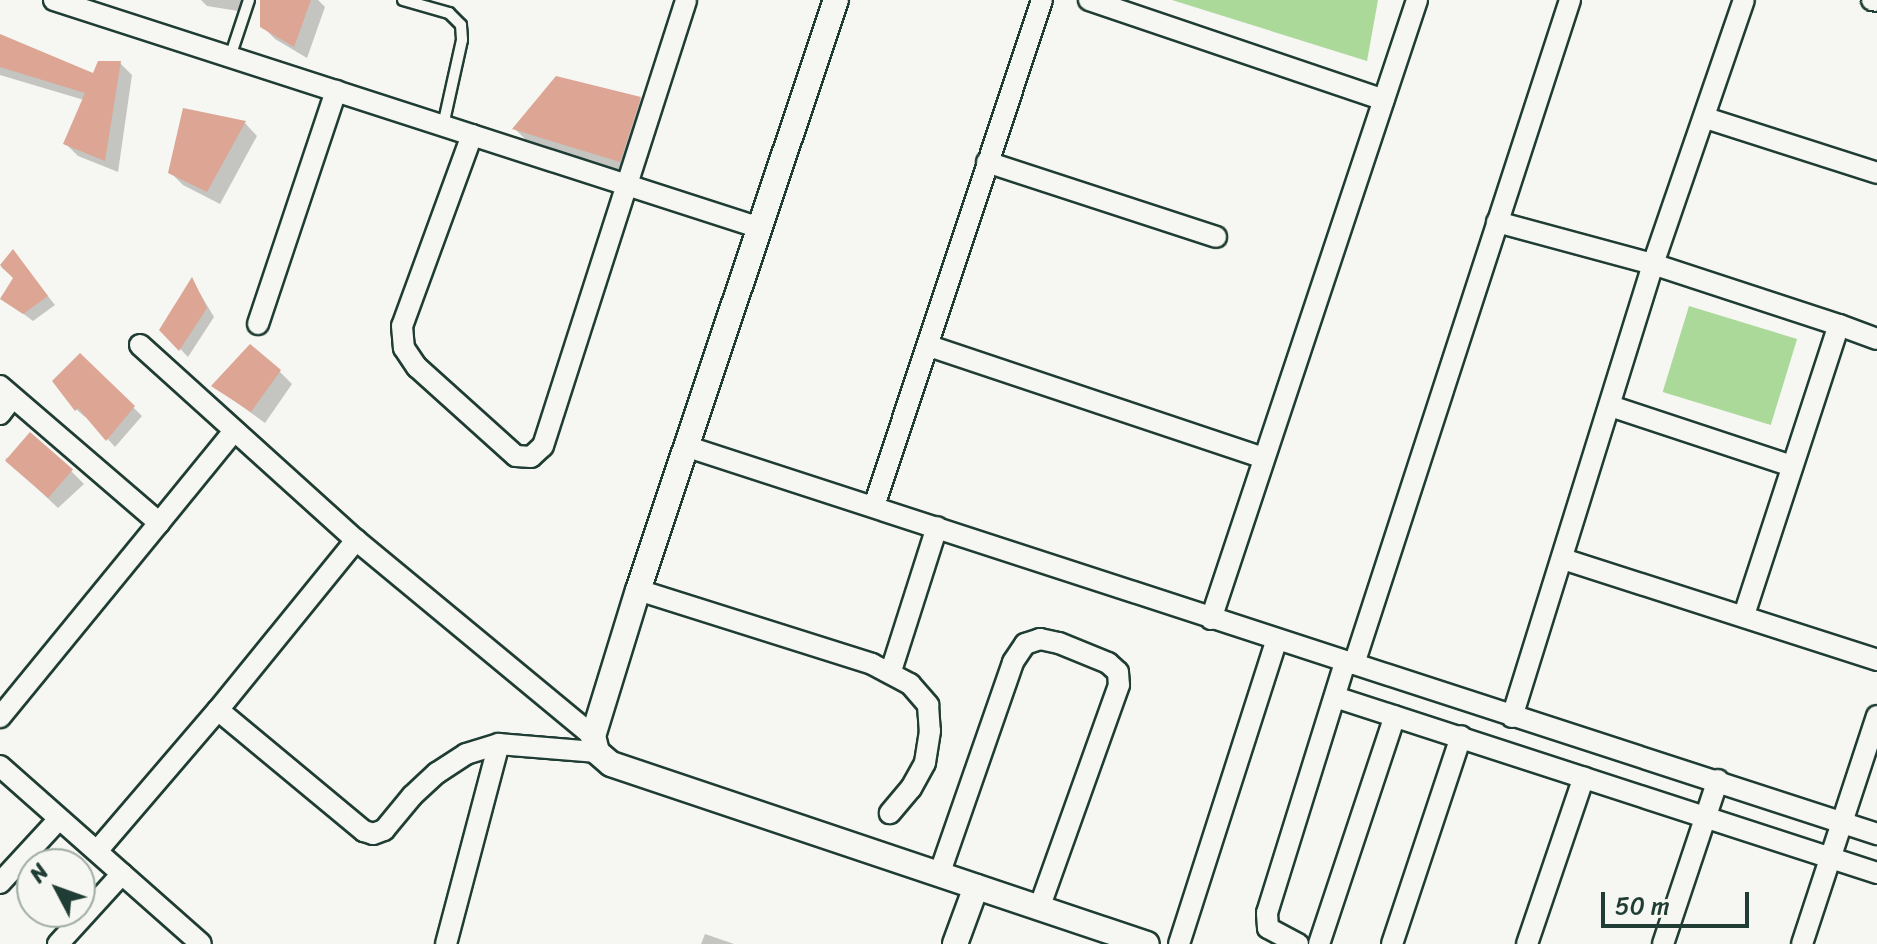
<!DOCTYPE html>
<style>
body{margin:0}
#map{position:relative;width:1877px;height:944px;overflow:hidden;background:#f6f6f2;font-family:Sriracha,sans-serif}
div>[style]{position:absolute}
.green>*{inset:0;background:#abd999;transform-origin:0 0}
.shadow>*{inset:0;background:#0003}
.building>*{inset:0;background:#dca594;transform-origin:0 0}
.roads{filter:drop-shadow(2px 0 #1f3d34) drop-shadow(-2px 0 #1f3d34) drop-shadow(0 2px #1f3d34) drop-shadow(0 -2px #1f3d34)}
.service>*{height:10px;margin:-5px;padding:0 5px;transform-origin:5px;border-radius:5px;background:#f6f6f2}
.minor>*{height:20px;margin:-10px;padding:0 10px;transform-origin:10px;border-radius:10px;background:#f6f6f2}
.tertiary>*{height:24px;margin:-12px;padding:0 12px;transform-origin:12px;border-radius:12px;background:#f6f6f2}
span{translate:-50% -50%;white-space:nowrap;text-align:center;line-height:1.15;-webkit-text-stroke:7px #f6f6f2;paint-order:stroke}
.north{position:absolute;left:16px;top:848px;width:80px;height:80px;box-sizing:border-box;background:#f6f6f2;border:2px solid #a0aca6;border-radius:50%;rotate:311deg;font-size:22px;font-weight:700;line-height:32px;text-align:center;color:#1f3d34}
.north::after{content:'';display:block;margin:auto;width:28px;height:36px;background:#1f3d34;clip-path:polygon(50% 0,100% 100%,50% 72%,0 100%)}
.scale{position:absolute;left:1601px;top:892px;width:148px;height:36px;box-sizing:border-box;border:4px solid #1f3d34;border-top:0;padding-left:10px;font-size:24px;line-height:28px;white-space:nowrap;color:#1f3d34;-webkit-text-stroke:6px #f6f6f2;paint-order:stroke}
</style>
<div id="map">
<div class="green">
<i style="clip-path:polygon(1172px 0,1378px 0,1367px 61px)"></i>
<i style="left:1689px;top:306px;width:113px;height:90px;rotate:17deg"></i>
</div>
<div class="shadow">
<i style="clip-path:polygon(201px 0,243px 0,238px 11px,207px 6px)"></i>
<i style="clip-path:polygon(262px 0,318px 0,325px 7px,307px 58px,275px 39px,262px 26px)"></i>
<i style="clip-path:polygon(0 36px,94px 76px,120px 63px,132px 75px,118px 172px,78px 156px,66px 144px,84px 100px,0 75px)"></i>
<i style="clip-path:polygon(640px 99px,657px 116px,637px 178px,531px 145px,515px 129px)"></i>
<i style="clip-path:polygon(245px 123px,257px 136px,220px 204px,183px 185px,170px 172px)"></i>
<i style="clip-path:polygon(13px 252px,55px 305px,33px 321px,1px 297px,15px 279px,1px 267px)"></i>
<i style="clip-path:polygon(192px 280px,214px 317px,188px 357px,162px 330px)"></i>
<i style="clip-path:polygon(80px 355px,142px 416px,115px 447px,86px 415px,85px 417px,77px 410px,55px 381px)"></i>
<i style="clip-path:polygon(279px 371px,292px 384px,265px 423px,214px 386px)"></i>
<i style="clip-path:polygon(5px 458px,71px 471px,84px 484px,58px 508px)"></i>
<i style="clip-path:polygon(705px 934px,734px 944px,701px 944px)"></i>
</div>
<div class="building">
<i style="clip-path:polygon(260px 0,311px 0,294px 47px,260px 27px)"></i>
<i style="clip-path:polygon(0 34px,93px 73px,98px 61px,121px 61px,105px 161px,63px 144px,85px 93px,0 67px)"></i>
<i style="clip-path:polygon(556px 76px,641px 97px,620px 162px,512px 129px)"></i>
<i style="clip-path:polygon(183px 108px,246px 121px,207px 192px,168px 173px)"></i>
<i style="clip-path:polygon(13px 249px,48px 296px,23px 314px,0 299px,13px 278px,0 265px)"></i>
<i style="clip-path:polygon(192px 277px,207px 308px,179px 351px,159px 330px)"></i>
<i style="clip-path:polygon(250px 344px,281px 370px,251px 412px,211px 386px)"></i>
<i style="clip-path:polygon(80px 353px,135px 406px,106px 441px,78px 408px,75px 411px,52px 381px)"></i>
<i style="left:30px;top:432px;width:57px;height:38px;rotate:41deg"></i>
</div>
<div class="roads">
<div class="service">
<i style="left:403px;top:0;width:48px;rotate:15.8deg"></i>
<i style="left:449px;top:13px;width:17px;rotate:45deg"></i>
<i style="left:461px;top:25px;width:15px;rotate:86deg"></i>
<i style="left:462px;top:40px;width:88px;rotate:102.5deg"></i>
<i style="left:230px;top:57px;width:60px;rotate:-71.6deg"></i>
</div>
<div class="minor">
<i style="left:54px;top:0;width:742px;rotate:17.9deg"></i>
<i style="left:1089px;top:0;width:311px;rotate:18.7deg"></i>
<i style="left:1872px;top:0;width:5px;rotate:11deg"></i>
<i style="left:1706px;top:118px;width:180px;rotate:17.8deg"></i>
<i style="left:472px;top:135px;width:203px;rotate:110.1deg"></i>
<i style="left:402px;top:326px;width:22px;rotate:85deg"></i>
<i style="left:404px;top:348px;width:23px;rotate:56deg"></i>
<i style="left:417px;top:367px;width:133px;rotate:42deg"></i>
<i style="left:516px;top:456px;width:15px;rotate:4deg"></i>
<i style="left:531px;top:457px;width:16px;rotate:-43deg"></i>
<i style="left:543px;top:446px;width:468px;rotate:-72.2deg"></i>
<i style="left:987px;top:162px;width:241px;rotate:18.1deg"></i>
<i style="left:1497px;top:222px;width:162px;rotate:15.1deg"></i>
<i style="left:1653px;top:264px;width:196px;rotate:18.2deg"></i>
<i style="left:258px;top:324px;width:246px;rotate:-71.5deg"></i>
<i style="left:140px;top:345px;width:291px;rotate:42.1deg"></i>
<i style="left:356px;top:540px;width:308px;rotate:39.6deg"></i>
<i style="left:929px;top:346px;width:352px;rotate:18.5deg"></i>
<i style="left:0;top:386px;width:210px;rotate:40.7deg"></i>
<i style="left:159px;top:523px;width:251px;rotate:129.3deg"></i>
<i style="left:1610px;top:406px;width:191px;rotate:18.3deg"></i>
<i style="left:0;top:414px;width:21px;rotate:-53deg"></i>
<i style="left:685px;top:446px;width:1254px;rotate:18.03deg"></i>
<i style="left:874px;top:506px;width:533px;rotate:-71.63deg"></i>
<i style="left:159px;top:523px;width:119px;rotate:-50.8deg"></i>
<i style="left:1563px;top:559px;width:330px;rotate:17.8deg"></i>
<i style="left:638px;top:590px;width:245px;rotate:17.5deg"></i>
<i style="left:872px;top:664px;width:43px;rotate:27.8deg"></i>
<i style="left:910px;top:684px;width:28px;rotate:49deg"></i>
<i style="left:928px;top:705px;width:26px;rotate:86deg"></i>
<i style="left:930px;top:731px;width:32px;rotate:99deg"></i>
<i style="left:925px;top:763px;width:29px;rotate:119deg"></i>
<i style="left:911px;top:788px;width:33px;rotate:130deg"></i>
<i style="left:1744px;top:615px;width:305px;rotate:-71.9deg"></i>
<i style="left:1839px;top:325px;width:40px;rotate:20.2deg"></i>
<i style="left:1211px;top:619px;width:652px;rotate:-71.59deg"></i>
<i style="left:1354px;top:664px;width:698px;rotate:-71.98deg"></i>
<i style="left:891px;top:671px;width:151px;rotate:-72.3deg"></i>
<i style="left:1335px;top:697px;width:570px;rotate:17.99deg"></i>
<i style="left:218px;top:710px;width:190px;rotate:39.7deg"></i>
<i style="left:364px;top:831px;width:9px;rotate:18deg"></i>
<i style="left:373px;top:834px;width:12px;rotate:-20deg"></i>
<i style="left:384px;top:830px;width:44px;rotate:-50.5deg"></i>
<i style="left:412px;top:796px;width:34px;rotate:-43deg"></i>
<i style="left:437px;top:773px;width:35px;rotate:-33deg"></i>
<i style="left:466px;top:754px;width:34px;rotate:-17deg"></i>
<i style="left:1512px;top:717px;width:474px;rotate:-72.7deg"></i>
<i style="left:1653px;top:264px;width:279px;rotate:-71deg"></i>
<i style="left:0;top:766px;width:268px;rotate:41.5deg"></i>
<i style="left:97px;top:851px;width:186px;rotate:-49.4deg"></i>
<i style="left:218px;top:710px;width:219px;rotate:-50.9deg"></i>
<i style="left:939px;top:875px;width:225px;rotate:-70.8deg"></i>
<i style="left:1013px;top:662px;width:22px;rotate:-56deg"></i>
<i style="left:1025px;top:644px;width:16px;rotate:-18deg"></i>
<i style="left:1040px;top:639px;width:19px;rotate:12deg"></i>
<i style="left:1059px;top:643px;width:53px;rotate:22.2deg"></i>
<i style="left:1108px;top:663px;width:13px;rotate:42deg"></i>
<i style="left:1118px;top:672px;width:13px;rotate:86deg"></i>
<i style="left:1119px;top:685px;width:238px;rotate:109.7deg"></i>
<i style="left:0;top:883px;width:87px;rotate:-47.3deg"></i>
<i style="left:58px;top:944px;width:95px;rotate:-47.6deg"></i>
<i style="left:446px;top:944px;width:207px;rotate:-75.2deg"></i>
<i style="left:499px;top:744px;width:98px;rotate:4.7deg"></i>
<i style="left:1179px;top:944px;width:320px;rotate:-72.2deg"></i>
<i style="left:1298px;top:944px;width:34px;rotate:-152deg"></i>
<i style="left:1268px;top:928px;width:15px;rotate:-94deg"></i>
<i style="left:1267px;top:913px;width:263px;rotate:-72.7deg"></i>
<i style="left:1319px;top:944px;width:240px;rotate:-71.6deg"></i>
<i style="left:1392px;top:944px;width:219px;rotate:-71.6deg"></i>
<i style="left:1527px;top:944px;width:176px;rotate:-71.2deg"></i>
<i style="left:1663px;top:944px;width:173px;rotate:-71.5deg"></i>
<i style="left:1802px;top:944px;width:240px;rotate:-71.8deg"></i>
</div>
<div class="tertiary">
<i style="left:836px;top:0;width:622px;rotate:108.55deg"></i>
<i style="left:638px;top:590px;width:153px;rotate:107.1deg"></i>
<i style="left:593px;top:736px;width:16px;rotate:76deg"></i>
<i style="left:597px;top:752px;width:18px;rotate:41deg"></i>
<i style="left:611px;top:764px;width:565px;rotate:18.56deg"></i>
<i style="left:955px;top:944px;width:61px;rotate:-69.8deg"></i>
</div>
</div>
<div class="north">N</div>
<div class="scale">50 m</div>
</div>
